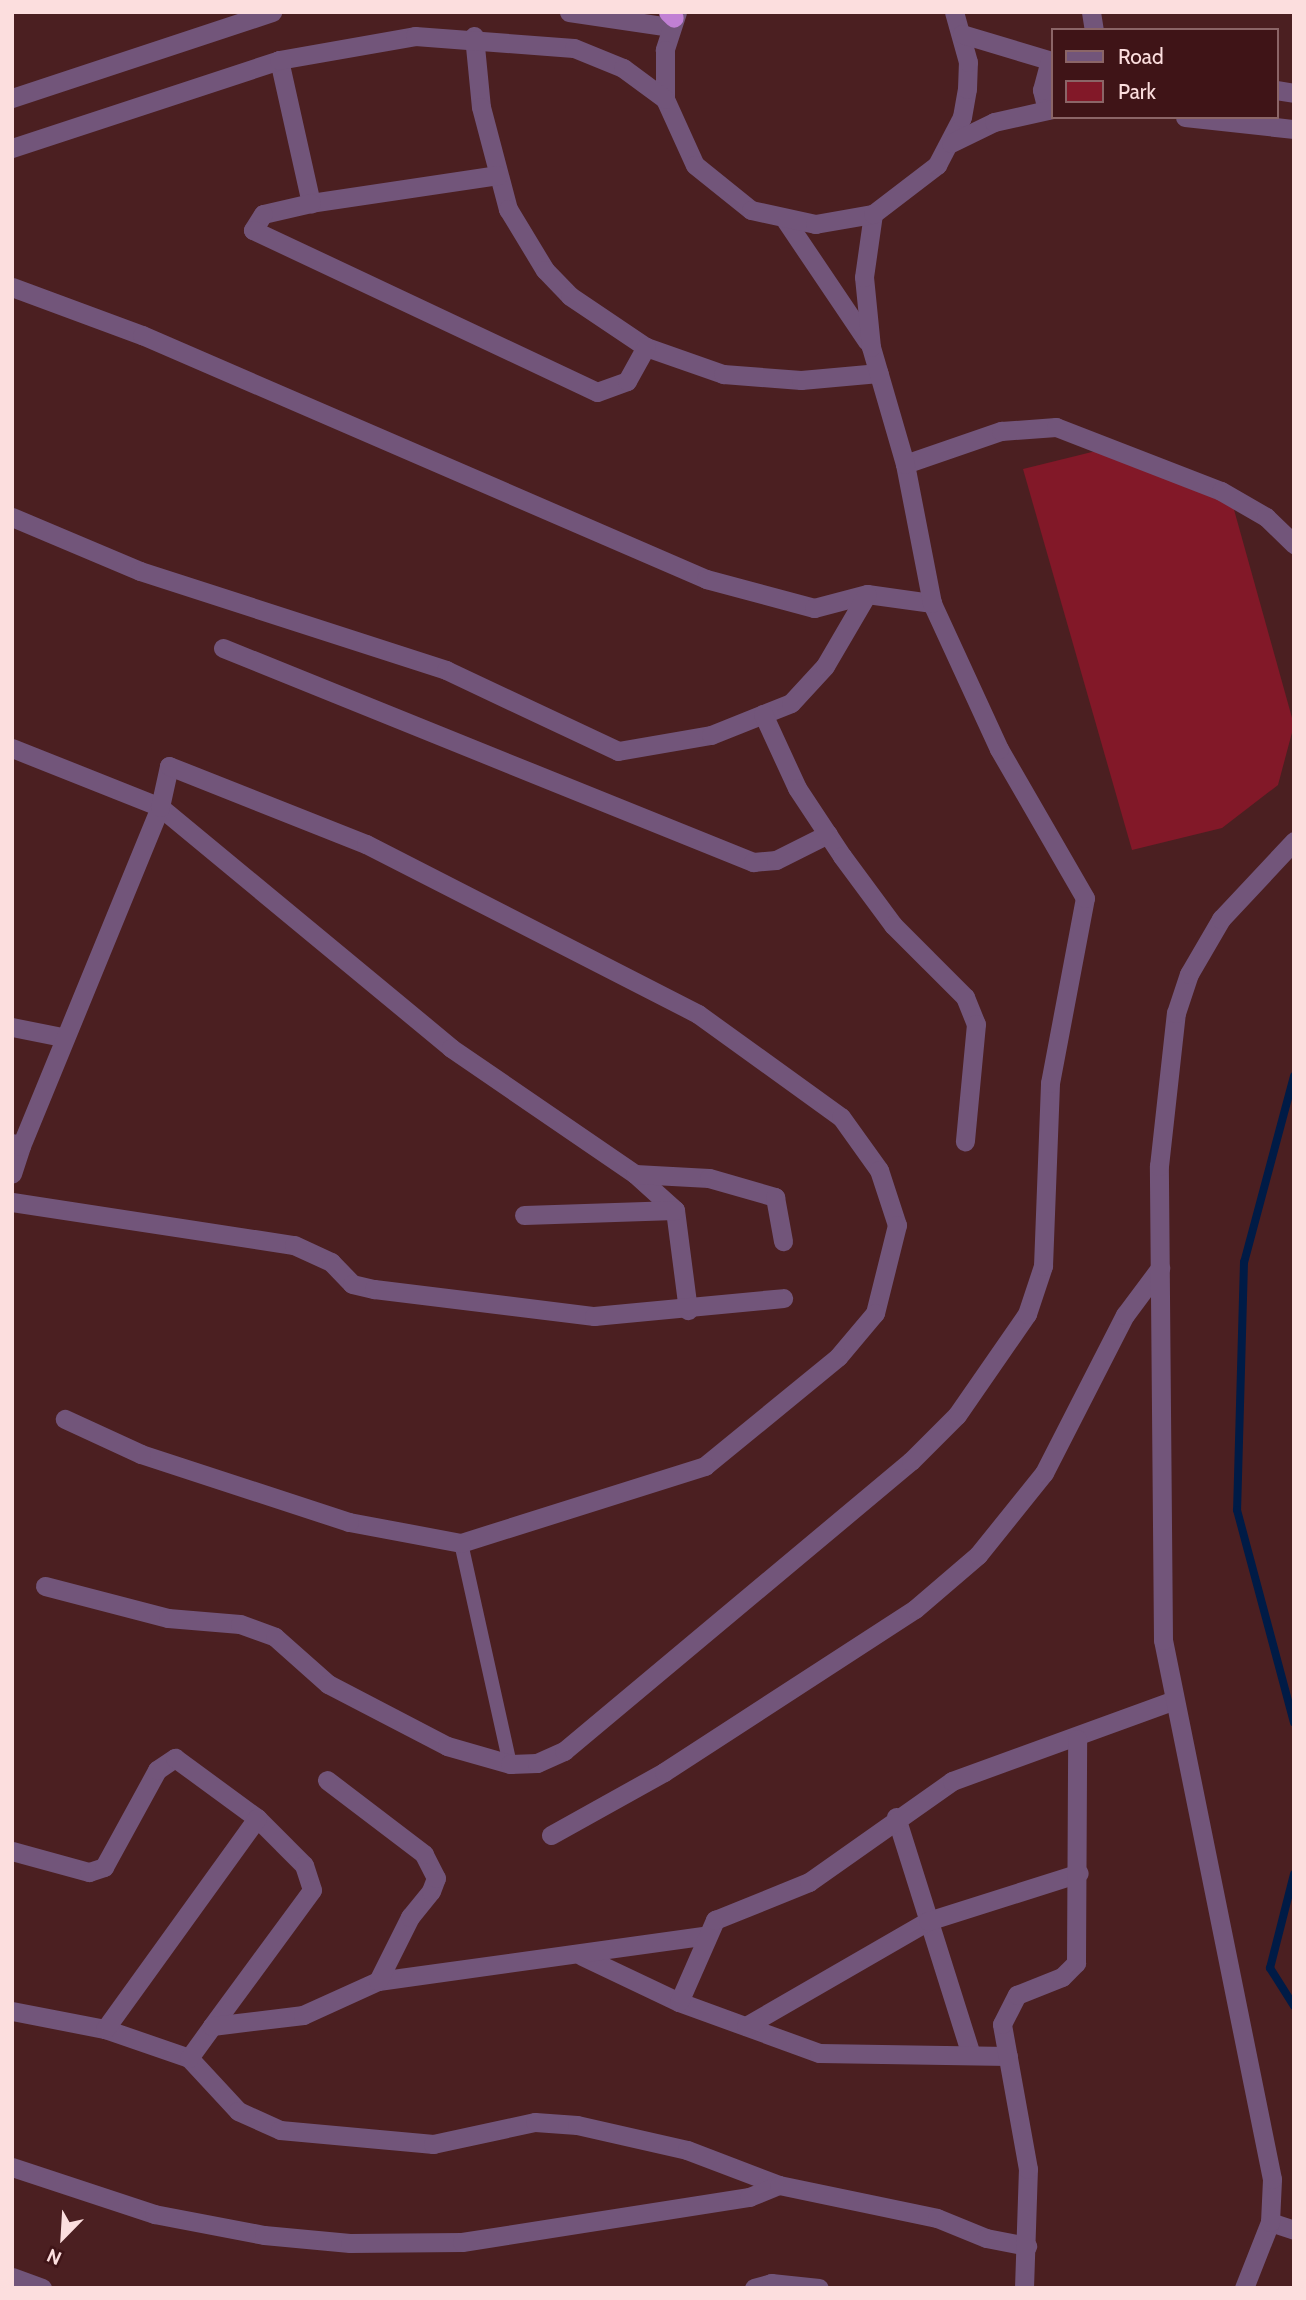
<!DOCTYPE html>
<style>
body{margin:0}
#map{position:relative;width:1306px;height:2300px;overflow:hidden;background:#4b1f21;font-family:Cabin,sans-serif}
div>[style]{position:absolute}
.green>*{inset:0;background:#821828}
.stream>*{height:8px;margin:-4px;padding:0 4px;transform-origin:4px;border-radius:4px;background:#001b46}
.service>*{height:14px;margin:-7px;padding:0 7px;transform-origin:7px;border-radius:7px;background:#72557a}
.minor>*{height:19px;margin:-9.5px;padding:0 9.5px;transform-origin:9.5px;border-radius:9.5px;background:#72557a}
.tertiary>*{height:19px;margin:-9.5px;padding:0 9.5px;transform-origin:9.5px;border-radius:9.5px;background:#72557a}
.trunk>*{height:19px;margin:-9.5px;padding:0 9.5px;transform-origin:9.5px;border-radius:9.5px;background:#c180d4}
span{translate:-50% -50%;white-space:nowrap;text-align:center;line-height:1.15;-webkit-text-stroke:6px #3f1417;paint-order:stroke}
.frame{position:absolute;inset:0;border:14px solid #fcdede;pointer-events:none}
.legend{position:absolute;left:1051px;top:28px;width:228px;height:91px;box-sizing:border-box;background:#3f1417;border:2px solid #8b6567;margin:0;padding:9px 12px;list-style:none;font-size:21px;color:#fcdede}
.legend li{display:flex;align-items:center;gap:14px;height:35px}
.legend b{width:35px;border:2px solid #8b6567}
.north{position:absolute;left:28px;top:2202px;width:70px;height:70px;-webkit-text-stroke:5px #3f1417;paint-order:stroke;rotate:204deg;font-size:19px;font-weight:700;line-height:28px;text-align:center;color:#fcdede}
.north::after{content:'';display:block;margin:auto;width:24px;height:32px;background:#fcdede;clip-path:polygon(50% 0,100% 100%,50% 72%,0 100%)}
</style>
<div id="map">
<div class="green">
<i style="clip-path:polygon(1100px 450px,1233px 506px,1294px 725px,1278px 785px,1222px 828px,1132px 850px,1023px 469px)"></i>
</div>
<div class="stream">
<i style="left:1294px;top:1076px;width:193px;rotate:105deg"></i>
<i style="left:1244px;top:1262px;width:248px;rotate:91.6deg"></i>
<i style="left:1237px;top:1510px;width:220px;rotate:75deg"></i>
<i style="left:1294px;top:1874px;width:97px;rotate:104.3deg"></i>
<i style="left:1270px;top:1968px;width:45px;rotate:57.7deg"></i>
</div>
<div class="service">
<i style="left:461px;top:1543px;width:226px;rotate:77.5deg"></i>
</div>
<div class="minor">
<i style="left:1091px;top:12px;width:18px;rotate:81deg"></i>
<i style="left:474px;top:36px;width:71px;rotate:84.4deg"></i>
<i style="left:481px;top:107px;width:106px;rotate:75.2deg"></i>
<i style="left:508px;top:209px;width:71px;rotate:58.8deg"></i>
<i style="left:545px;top:270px;width:36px;rotate:46deg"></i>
<i style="left:570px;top:296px;width:92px;rotate:33.9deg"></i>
<i style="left:646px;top:347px;width:82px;rotate:19.3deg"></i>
<i style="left:723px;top:374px;width:78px;rotate:4.4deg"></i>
<i style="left:801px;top:380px;width:78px;rotate:-5.1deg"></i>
<i style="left:279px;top:60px;width:147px;rotate:77.4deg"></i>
<i style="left:498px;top:175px;width:189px;rotate:171.5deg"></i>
<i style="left:311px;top:203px;width:49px;rotate:167.1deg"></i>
<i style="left:263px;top:214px;width:19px;rotate:122deg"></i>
<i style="left:253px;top:230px;width:380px;rotate:25.2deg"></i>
<i style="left:597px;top:392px;width:32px;rotate:-20deg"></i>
<i style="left:627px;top:381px;width:39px;rotate:-61deg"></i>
<i style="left:786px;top:221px;width:145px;rotate:56deg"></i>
<i style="left:12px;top:287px;width:139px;rotate:20.3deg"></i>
<i style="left:142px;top:335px;width:615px;rotate:23.39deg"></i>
<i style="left:706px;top:579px;width:112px;rotate:15deg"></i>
<i style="left:814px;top:608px;width:55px;rotate:-14.8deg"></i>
<i style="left:867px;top:594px;width:66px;rotate:7.9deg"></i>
<i style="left:905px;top:464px;width:102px;rotate:-19deg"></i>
<i style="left:1001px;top:431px;width:55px;rotate:-4.2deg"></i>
<i style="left:1056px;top:427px;width:177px;rotate:21.2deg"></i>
<i style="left:1221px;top:491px;width:52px;rotate:30deg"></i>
<i style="left:1266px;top:517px;width:39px;rotate:44deg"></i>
<i style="left:12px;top:517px;width:139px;rotate:22.9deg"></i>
<i style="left:140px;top:571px;width:322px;rotate:17.9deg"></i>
<i style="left:446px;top:670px;width:190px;rotate:25.2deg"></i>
<i style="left:618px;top:751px;width:94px;rotate:-9.8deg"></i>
<i style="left:711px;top:735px;width:86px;rotate:-21.8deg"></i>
<i style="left:791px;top:703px;width:50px;rotate:-47.4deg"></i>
<i style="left:825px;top:666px;width:83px;rotate:-59.7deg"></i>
<i style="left:223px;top:648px;width:572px;rotate:21.99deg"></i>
<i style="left:753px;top:862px;width:23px;rotate:-5deg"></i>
<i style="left:776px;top:860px;width:58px;rotate:-26.6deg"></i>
<i style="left:763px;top:714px;width:81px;rotate:65.3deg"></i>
<i style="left:797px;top:788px;width:82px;rotate:56.5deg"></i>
<i style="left:842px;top:856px;width:86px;rotate:53.5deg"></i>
<i style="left:893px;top:925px;width:102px;rotate:45deg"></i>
<i style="left:965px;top:997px;width:29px;rotate:68deg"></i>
<i style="left:976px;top:1024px;width:118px;rotate:95.4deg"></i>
<i style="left:12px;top:748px;width:159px;rotate:21.7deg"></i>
<i style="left:160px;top:807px;width:378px;rotate:39.6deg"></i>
<i style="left:451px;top:1048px;width:223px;rotate:34.4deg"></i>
<i style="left:635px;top:1174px;width:54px;rotate:42deg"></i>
<i style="left:675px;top:1210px;width:101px;rotate:82.6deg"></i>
<i style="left:12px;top:1027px;width:51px;rotate:11.3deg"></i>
<i style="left:12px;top:1143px;width:9px;rotate:18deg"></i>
<i style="left:21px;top:1146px;width:29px;rotate:108deg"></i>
<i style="left:21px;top:1146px;width:366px;rotate:-67.7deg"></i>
<i style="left:160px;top:807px;width:42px;rotate:-77.6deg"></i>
<i style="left:169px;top:766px;width:212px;rotate:21.6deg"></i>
<i style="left:366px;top:844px;width:373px;rotate:27.1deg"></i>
<i style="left:698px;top:1014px;width:176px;rotate:35.8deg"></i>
<i style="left:841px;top:1117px;width:65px;rotate:54.4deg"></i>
<i style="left:879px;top:1170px;width:58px;rotate:71.9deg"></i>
<i style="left:897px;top:1225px;width:91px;rotate:104deg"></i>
<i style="left:875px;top:1313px;width:57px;rotate:130.1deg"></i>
<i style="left:838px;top:1357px;width:172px;rotate:140.7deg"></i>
<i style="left:705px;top:1466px;width:256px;rotate:162.5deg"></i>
<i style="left:461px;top:1543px;width:114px;rotate:-169.4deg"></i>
<i style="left:349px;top:1522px;width:219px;rotate:-161.9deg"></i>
<i style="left:141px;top:1454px;width:84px;rotate:-155.3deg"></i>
<i style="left:635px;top:1174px;width:74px;rotate:3.1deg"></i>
<i style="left:709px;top:1178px;width:69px;rotate:16.1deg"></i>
<i style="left:775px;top:1197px;width:45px;rotate:79.7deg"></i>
<i style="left:12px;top:1202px;width:285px;rotate:8.7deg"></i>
<i style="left:294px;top:1245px;width:41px;rotate:24.7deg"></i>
<i style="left:331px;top:1262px;width:30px;rotate:46deg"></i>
<i style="left:352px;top:1284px;width:23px;rotate:13deg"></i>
<i style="left:374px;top:1289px;width:222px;rotate:7deg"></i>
<i style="left:594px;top:1316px;width:190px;rotate:-5.4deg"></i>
<i style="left:524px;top:1215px;width:151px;rotate:-1.9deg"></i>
<i style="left:45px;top:1586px;width:127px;rotate:14.6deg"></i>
<i style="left:168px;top:1618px;width:72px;rotate:4.8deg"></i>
<i style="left:240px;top:1624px;width:37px;rotate:20deg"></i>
<i style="left:275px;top:1637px;width:71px;rotate:41.6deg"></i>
<i style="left:328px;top:1684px;width:134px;rotate:27.5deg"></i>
<i style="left:447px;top:1746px;width:66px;rotate:15.9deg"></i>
<i style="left:510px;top:1764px;width:27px;rotate:-2deg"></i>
<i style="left:537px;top:1763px;width:30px;rotate:-24deg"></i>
<i style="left:564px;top:1751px;width:452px;rotate:-39.9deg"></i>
<i style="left:911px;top:1461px;width:65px;rotate:-45deg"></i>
<i style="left:957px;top:1415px;width:123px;rotate:-55.3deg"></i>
<i style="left:1027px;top:1314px;width:51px;rotate:-71.6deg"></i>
<i style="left:1043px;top:1266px;width:183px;rotate:-87.8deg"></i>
<i style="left:1050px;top:1083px;width:188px;rotate:-79.3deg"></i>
<i style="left:1085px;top:898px;width:172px;rotate:-120deg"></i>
<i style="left:999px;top:749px;width:161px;rotate:-114.7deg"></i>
<i style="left:932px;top:603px;width:142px;rotate:-101deg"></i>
<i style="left:905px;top:464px;width:122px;rotate:-106.2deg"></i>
<i style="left:871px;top:347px;width:70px;rotate:-95.7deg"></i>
<i style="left:864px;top:277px;width:64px;rotate:-81.9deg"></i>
<i style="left:896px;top:1817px;width:245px;rotate:72.5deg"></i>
<i style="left:551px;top:1835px;width:129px;rotate:-29.1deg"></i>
<i style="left:664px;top:1772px;width:299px;rotate:-33deg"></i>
<i style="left:915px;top:1609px;width:83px;rotate:-40.6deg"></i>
<i style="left:978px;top:1555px;width:105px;rotate:-51.2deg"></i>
<i style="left:1044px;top:1473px;width:178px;rotate:-62.9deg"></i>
<i style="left:1125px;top:1315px;width:59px;rotate:-53.3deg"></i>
<i style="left:12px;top:1851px;width:80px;rotate:15.3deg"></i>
<i style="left:89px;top:1872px;width:16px;rotate:-18deg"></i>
<i style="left:104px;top:1867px;width:111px;rotate:-61.3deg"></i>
<i style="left:157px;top:1770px;width:22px;rotate:-34deg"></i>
<i style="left:175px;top:1758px;width:102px;rotate:36.2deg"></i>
<i style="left:257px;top:1818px;width:66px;rotate:45deg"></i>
<i style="left:304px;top:1865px;width:26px;rotate:72deg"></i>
<i style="left:312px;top:1890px;width:169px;rotate:126.3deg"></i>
<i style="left:582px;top:1956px;width:107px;rotate:25.4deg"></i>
<i style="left:679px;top:2002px;width:149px;rotate:20deg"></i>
<i style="left:819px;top:2053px;width:189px;rotate:0.9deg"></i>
<i style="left:378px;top:1981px;width:328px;rotate:-7.9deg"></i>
<i style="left:679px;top:2002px;width:90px;rotate:-66.3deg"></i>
<i style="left:715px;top:1920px;width:101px;rotate:-22deg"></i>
<i style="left:809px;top:1882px;width:175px;rotate:-35.2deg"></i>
<i style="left:952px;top:1781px;width:234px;rotate:-20deg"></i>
<i style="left:12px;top:2011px;width:95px;rotate:11deg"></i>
<i style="left:105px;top:2029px;width:89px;rotate:19deg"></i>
<i style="left:189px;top:2058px;width:72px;rotate:47.2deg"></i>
<i style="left:238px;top:2111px;width:46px;rotate:24.3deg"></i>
<i style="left:280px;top:2130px;width:154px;rotate:5.2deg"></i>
<i style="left:433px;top:2144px;width:104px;rotate:-12.2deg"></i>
<i style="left:535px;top:2122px;width:42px;rotate:4.1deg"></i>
<i style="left:577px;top:2125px;width:113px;rotate:12.8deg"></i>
<i style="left:687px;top:2150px;width:98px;rotate:20.8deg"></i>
<i style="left:746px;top:2026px;width:210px;rotate:-30deg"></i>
<i style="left:928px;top:1921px;width:158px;rotate:-17.6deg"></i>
<i style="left:105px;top:2029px;width:260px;rotate:-54.2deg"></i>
<i style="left:189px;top:2058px;width:39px;rotate:-54deg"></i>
<i style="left:212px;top:2026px;width:92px;rotate:-6.9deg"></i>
<i style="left:303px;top:2015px;width:82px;rotate:-24.4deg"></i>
<i style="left:378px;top:1981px;width:72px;rotate:-63.4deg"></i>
<i style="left:410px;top:1917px;width:33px;rotate:-51deg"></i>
<i style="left:431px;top:1891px;width:14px;rotate:-69deg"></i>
<i style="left:436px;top:1878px;width:27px;rotate:-117deg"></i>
<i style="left:424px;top:1854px;width:122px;rotate:-142.7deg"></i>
<i style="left:12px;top:2167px;width:150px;rotate:18.3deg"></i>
<i style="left:154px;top:2214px;width:112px;rotate:10.8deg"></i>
<i style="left:264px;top:2235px;width:86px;rotate:5.3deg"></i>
<i style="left:350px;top:2243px;width:112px;rotate:-0.5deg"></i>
<i style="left:462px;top:2242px;width:291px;rotate:-8.9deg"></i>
<i style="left:749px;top:2197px;width:32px;rotate:-22deg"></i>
<i style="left:779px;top:2185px;width:161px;rotate:11.8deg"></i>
<i style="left:937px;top:2218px;width:53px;rotate:22.2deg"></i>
<i style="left:986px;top:2238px;width:42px;rotate:11deg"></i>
<i style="left:1270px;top:2222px;width:25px;rotate:18deg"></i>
<i style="left:12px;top:2277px;width:32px;rotate:20deg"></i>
<i style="left:754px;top:2288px;width:18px;rotate:-16deg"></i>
<i style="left:771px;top:2283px;width:48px;rotate:5.9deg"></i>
<i style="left:1024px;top:2288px;width:119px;rotate:-88.1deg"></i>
<i style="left:1028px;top:2169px;width:147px;rotate:-100.2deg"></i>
<i style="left:1002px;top:2024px;width:33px;rotate:-63deg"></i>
<i style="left:1017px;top:1995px;width:48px;rotate:-21.8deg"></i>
<i style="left:1062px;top:1977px;width:20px;rotate:-45deg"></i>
<i style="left:1076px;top:1963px;width:224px;rotate:-89.7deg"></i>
<i style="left:1244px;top:2288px;width:71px;rotate:-68.5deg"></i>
<i style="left:1270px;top:2222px;width:43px;rotate:-87.3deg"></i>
<i style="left:1272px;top:2179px;width:550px;rotate:-101.43deg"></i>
<i style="left:1163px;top:1640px;width:474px;rotate:-90.5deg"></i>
<i style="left:1159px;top:1166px;width:154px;rotate:-83.7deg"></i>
<i style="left:1176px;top:1013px;width:41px;rotate:-71.6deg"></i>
<i style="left:1189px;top:974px;width:64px;rotate:-59.8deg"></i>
<i style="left:1221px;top:919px;width:107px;rotate:-46.9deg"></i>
</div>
<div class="tertiary">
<i style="left:569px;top:12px;width:103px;rotate:8.4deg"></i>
<i style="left:677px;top:12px;width:40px;rotate:108deg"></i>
<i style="left:665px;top:50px;width:49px;rotate:90deg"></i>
<i style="left:665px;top:99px;width:72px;rotate:65.6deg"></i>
<i style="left:695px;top:165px;width:72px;rotate:38.8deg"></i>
<i style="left:751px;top:210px;width:66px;rotate:12.3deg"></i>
<i style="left:815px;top:224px;width:59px;rotate:-9.8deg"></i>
<i style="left:873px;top:214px;width:81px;rotate:-37.4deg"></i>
<i style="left:937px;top:165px;width:54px;rotate:-62.5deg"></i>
<i style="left:962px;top:117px;width:28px;rotate:-80deg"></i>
<i style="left:967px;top:89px;width:27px;rotate:-88deg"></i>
<i style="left:968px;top:62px;width:52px;rotate:-105.6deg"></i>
<i style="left:962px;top:34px;width:94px;rotate:16.7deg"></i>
<i style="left:1276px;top:90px;width:18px;rotate:9deg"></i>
<i style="left:12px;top:98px;width:274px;rotate:-18.3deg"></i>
<i style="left:1047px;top:110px;width:21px;rotate:-104deg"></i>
<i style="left:1042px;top:90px;width:30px;rotate:-75deg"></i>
<i style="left:1185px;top:117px;width:110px;rotate:6.3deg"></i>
<i style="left:951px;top:143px;width:48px;rotate:-26deg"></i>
<i style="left:994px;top:122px;width:59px;rotate:-12.6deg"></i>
<i style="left:12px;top:148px;width:281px;rotate:-18.2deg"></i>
<i style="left:279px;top:60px;width:138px;rotate:-10deg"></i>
<i style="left:415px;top:36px;width:159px;rotate:4.3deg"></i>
<i style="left:574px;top:48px;width:53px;rotate:22.2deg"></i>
<i style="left:623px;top:68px;width:52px;rotate:36.4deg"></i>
</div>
<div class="trunk">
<i style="left:668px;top:12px;width:8px;rotate:45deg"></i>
</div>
<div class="frame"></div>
<ul class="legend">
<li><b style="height:9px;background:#72557a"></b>Road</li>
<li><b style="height:19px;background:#821828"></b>Park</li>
</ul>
<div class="north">N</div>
</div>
